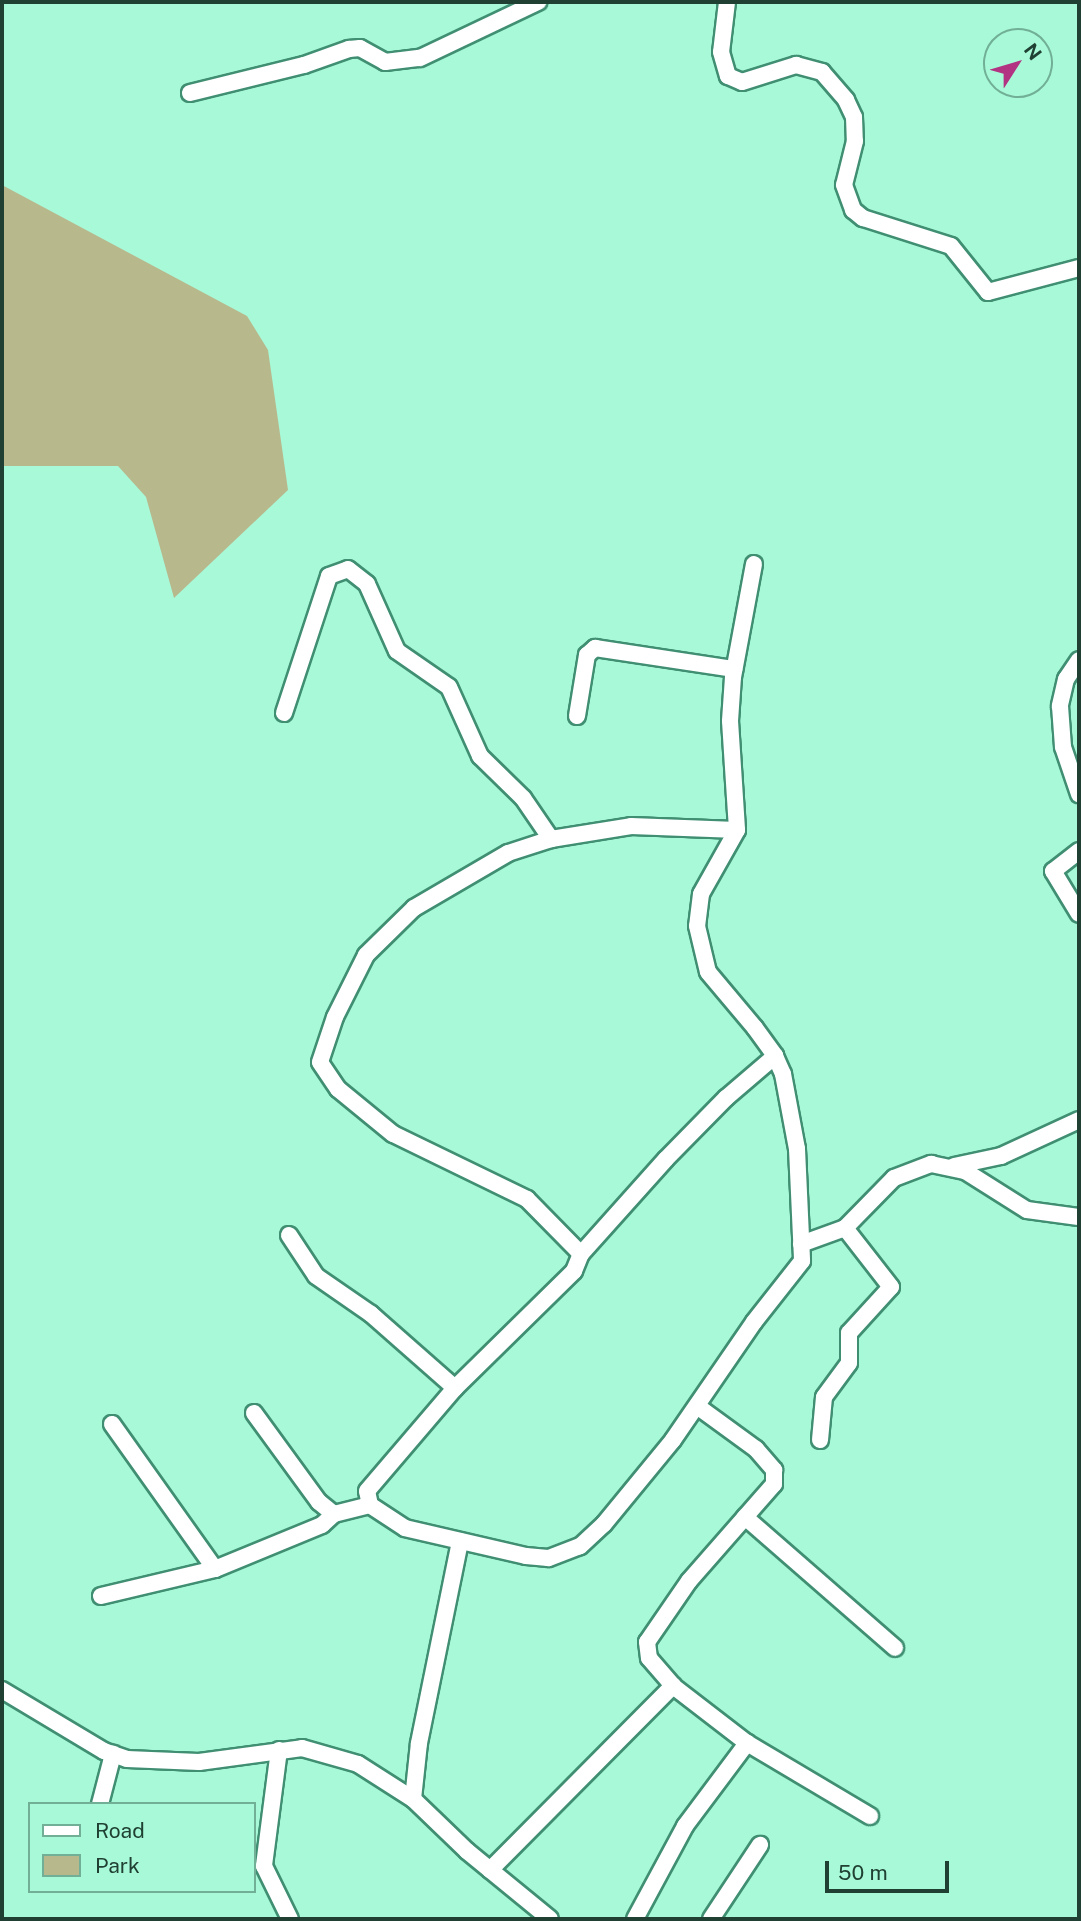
<!DOCTYPE html>
<style>
body{margin:0}
#map{position:relative;width:1081px;height:1921px;overflow:hidden;background:#a8f9d8;font-family:"Public Sans",sans-serif}
div>[style]{position:absolute}
.green>*{inset:0;background:#b8b88d}
.roads{filter:drop-shadow(2px 0 #408f73) drop-shadow(-2px 0 #408f73) drop-shadow(0 2px #408f73) drop-shadow(0 -2px #408f73)}
.minor>*{height:16px;margin:-8px;padding:0 8px;transform-origin:8px;border-radius:8px;background:#fff}
span{translate:-50% -50%;white-space:nowrap;text-align:center;line-height:1.15;-webkit-text-stroke:5px #a8f9d8;paint-order:stroke}
.frame{position:absolute;inset:0;border:4px solid #1f4033;pointer-events:none}
.legend{position:absolute;left:28px;top:1802px;width:228px;height:91px;box-sizing:border-box;background:#a8f9d8;border:2px solid #71af96;margin:0;padding:9px 12px;list-style:none;font-size:21px;color:#1f4033}
.legend li{display:flex;align-items:center;gap:14px;height:35px}
.legend b{width:35px;border:2px solid #71af96}
.north{position:absolute;left:983px;top:28px;width:70px;height:70px;box-sizing:border-box;background:#a8f9d8;border:2px solid #71af96;border-radius:50%;rotate:53deg;font-size:19px;font-weight:700;line-height:28px;text-align:center;color:#1f4033}
.north::after{content:'';display:block;margin:auto;width:24px;height:32px;background:#b23381;clip-path:polygon(50% 0,100% 100%,50% 72%,0 100%)}
.scale{position:absolute;left:825px;top:1861px;width:124px;height:32px;box-sizing:border-box;border:4px solid #1f4033;border-top:0;padding-left:9px;font-size:21px;line-height:24px;white-space:nowrap;color:#1f4033;-webkit-text-stroke:5px #a8f9d8;paint-order:stroke}
</style>
<div id="map">
<div class="green">
<i style="clip-path:polygon(2px 185px,247px 316px,268px 350px,288px 490px,174px 598px,146px 497px,118px 466px,2px 466px)"></i>
</div>
<div class="roads">
<div class="minor">
<i style="left:727px;top:2px;width:50px;rotate:96.8deg"></i>
<i style="left:721px;top:52px;width:25px;rotate:74deg"></i>
<i style="left:728px;top:76px;width:15px;rotate:23deg"></i>
<i style="left:742px;top:82px;width:57px;rotate:-17.5deg"></i>
<i style="left:796px;top:65px;width:27px;rotate:15deg"></i>
<i style="left:822px;top:72px;width:37px;rotate:49deg"></i>
<i style="left:846px;top:100px;width:19px;rotate:65deg"></i>
<i style="left:854px;top:117px;width:24px;rotate:88deg"></i>
<i style="left:855px;top:141px;width:45px;rotate:104deg"></i>
<i style="left:844px;top:185px;width:27px;rotate:70deg"></i>
<i style="left:853px;top:210px;width:13px;rotate:39deg"></i>
<i style="left:863px;top:218px;width:92px;rotate:17.7deg"></i>
<i style="left:951px;top:246px;width:59px;rotate:51.2deg"></i>
<i style="left:988px;top:292px;width:94px;rotate:-14.8deg"></i>
<i style="left:190px;top:93px;width:117px;rotate:-13.8deg"></i>
<i style="left:304px;top:65px;width:48px;rotate:-19.6deg"></i>
<i style="left:349px;top:49px;width:11px;rotate:-5deg"></i>
<i style="left:360px;top:48px;width:29px;rotate:29deg"></i>
<i style="left:385px;top:62px;width:35px;rotate:-7deg"></i>
<i style="left:420px;top:58px;width:131px;rotate:-25.4deg"></i>
<i style="left:754px;top:564px;width:115px;rotate:100.5deg"></i>
<i style="left:733px;top:677px;width:44px;rotate:93.9deg"></i>
<i style="left:730px;top:721px;width:109px;rotate:86.3deg"></i>
<i style="left:737px;top:830px;width:73px;rotate:119.4deg"></i>
<i style="left:701px;top:894px;width:32px;rotate:97deg"></i>
<i style="left:697px;top:926px;width:47px;rotate:76.6deg"></i>
<i style="left:708px;top:972px;width:73px;rotate:50deg"></i>
<i style="left:755px;top:1028px;width:34px;rotate:54deg"></i>
<i style="left:775px;top:1056px;width:20px;rotate:66deg"></i>
<i style="left:783px;top:1074px;width:76px;rotate:79.4deg"></i>
<i style="left:797px;top:1149px;width:112px;rotate:87.4deg"></i>
<i style="left:802px;top:1261px;width:78px;rotate:128.2deg"></i>
<i style="left:754px;top:1322px;width:143px;rotate:124.5deg"></i>
<i style="left:673px;top:1440px;width:109px;rotate:129.4deg"></i>
<i style="left:604px;top:1524px;width:33px;rotate:137deg"></i>
<i style="left:580px;top:1546px;width:34px;rotate:159deg"></i>
<i style="left:548px;top:1558px;width:22px;rotate:-175deg"></i>
<i style="left:526px;top:1556px;width:124px;rotate:-167deg"></i>
<i style="left:405px;top:1528px;width:42px;rotate:-146.7deg"></i>
<i style="left:370px;top:1505px;width:14px;rotate:-102deg"></i>
<i style="left:367px;top:1491px;width:135px;rotate:-49.5deg"></i>
<i style="left:455px;top:1388px;width:167px;rotate:-44.5deg"></i>
<i style="left:574px;top:1271px;width:18px;rotate:-68deg"></i>
<i style="left:581px;top:1254px;width:127px;rotate:-48.2deg"></i>
<i style="left:666px;top:1159px;width:86px;rotate:-45.5deg"></i>
<i style="left:726px;top:1098px;width:65px;rotate:-40.6deg"></i>
<i style="left:1079px;top:660px;width:23px;rotate:124deg"></i>
<i style="left:1066px;top:679px;width:28px;rotate:103deg"></i>
<i style="left:1060px;top:706px;width:41px;rotate:85.8deg"></i>
<i style="left:1063px;top:747px;width:50px;rotate:71.2deg"></i>
<i style="left:284px;top:713px;width:144px;rotate:-71.8deg"></i>
<i style="left:329px;top:576px;width:20px;rotate:-20deg"></i>
<i style="left:348px;top:569px;width:24px;rotate:38deg"></i>
<i style="left:367px;top:584px;width:73px;rotate:65.9deg"></i>
<i style="left:397px;top:651px;width:63px;rotate:34.7deg"></i>
<i style="left:449px;top:687px;width:76px;rotate:65.8deg"></i>
<i style="left:480px;top:756px;width:60px;rotate:44.3deg"></i>
<i style="left:523px;top:798px;width:50px;rotate:55.7deg"></i>
<i style="left:577px;top:716px;width:62px;rotate:-80.7deg"></i>
<i style="left:587px;top:655px;width:11px;rotate:-41deg"></i>
<i style="left:595px;top:648px;width:141px;rotate:8.6deg"></i>
<i style="left:1079px;top:851px;width:33px;rotate:142deg"></i>
<i style="left:1053px;top:871px;width:50px;rotate:58.8deg"></i>
<i style="left:954px;top:1166px;width:48px;rotate:-12deg"></i>
<i style="left:1001px;top:1156px;width:86px;rotate:-24.8deg"></i>
<i style="left:289px;top:1235px;width:49px;rotate:56.6deg"></i>
<i style="left:316px;top:1276px;width:67px;rotate:34.6deg"></i>
<i style="left:371px;top:1314px;width:112px;rotate:41.4deg"></i>
<i style="left:801px;top:1244px;width:47px;rotate:-20deg"></i>
<i style="left:845px;top:1228px;width:70px;rotate:-45.6deg"></i>
<i style="left:894px;top:1178px;width:40px;rotate:-21deg"></i>
<i style="left:931px;top:1164px;width:35px;rotate:12deg"></i>
<i style="left:965px;top:1171px;width:73px;rotate:32.2deg"></i>
<i style="left:1027px;top:1210px;width:52px;rotate:7.7deg"></i>
<i style="left:581px;top:1254px;width:77px;rotate:-134.5deg"></i>
<i style="left:527px;top:1199px;width:149px;rotate:-154.1deg"></i>
<i style="left:393px;top:1134px;width:71px;rotate:-140.7deg"></i>
<i style="left:338px;top:1089px;width:32px;rotate:-124deg"></i>
<i style="left:320px;top:1062px;width:47px;rotate:-71.6deg"></i>
<i style="left:335px;top:1017px;width:69px;rotate:-63.4deg"></i>
<i style="left:366px;top:955px;width:67px;rotate:-44.4deg"></i>
<i style="left:414px;top:908px;width:109px;rotate:-30.3deg"></i>
<i style="left:508px;top:853px;width:45px;rotate:-18deg"></i>
<i style="left:551px;top:839px;width:81px;rotate:-9.2deg"></i>
<i style="left:631px;top:826px;width:106px;rotate:2.2deg"></i>
<i style="left:697px;top:1406px;width:73px;rotate:36.1deg"></i>
<i style="left:756px;top:1449px;width:28px;rotate:49deg"></i>
<i style="left:774px;top:1470px;width:14px;rotate:90deg"></i>
<i style="left:774px;top:1484px;width:129px;rotate:131.2deg"></i>
<i style="left:689px;top:1581px;width:74px;rotate:124.5deg"></i>
<i style="left:647px;top:1642px;width:16px;rotate:83deg"></i>
<i style="left:649px;top:1658px;width:37px;rotate:49deg"></i>
<i style="left:673px;top:1686px;width:93px;rotate:37.6deg"></i>
<i style="left:747px;top:1743px;width:143px;rotate:30.7deg"></i>
<i style="left:254px;top:1413px;width:110px;rotate:53.9deg"></i>
<i style="left:319px;top:1502px;width:19px;rotate:39deg"></i>
<i style="left:334px;top:1514px;width:37px;rotate:-14deg"></i>
<i style="left:112px;top:1424px;width:178px;rotate:54.6deg"></i>
<i style="left:820px;top:1440px;width:43px;rotate:-84.7deg"></i>
<i style="left:824px;top:1397px;width:42px;rotate:-53.7deg"></i>
<i style="left:849px;top:1363px;width:30px;rotate:-90deg"></i>
<i style="left:849px;top:1333px;width:62px;rotate:-47.6deg"></i>
<i style="left:891px;top:1287px;width:75px;rotate:-127.9deg"></i>
<i style="left:745px;top:1517px;width:199px;rotate:41.1deg"></i>
<i style="left:101px;top:1596px;width:117px;rotate:-13.3deg"></i>
<i style="left:215px;top:1569px;width:116px;rotate:-22.4deg"></i>
<i style="left:322px;top:1525px;width:16px;rotate:-43deg"></i>
<i style="left:2px;top:1690px;width:119px;rotate:30.9deg"></i>
<i style="left:104px;top:1751px;width:24px;rotate:19deg"></i>
<i style="left:127px;top:1759px;width:72px;rotate:2.4deg"></i>
<i style="left:199px;top:1762px;width:104px;rotate:-7.7deg"></i>
<i style="left:302px;top:1748px;width:58px;rotate:15.9deg"></i>
<i style="left:358px;top:1764px;width:65px;rotate:32.5deg"></i>
<i style="left:413px;top:1799px;width:75px;rotate:43.9deg"></i>
<i style="left:467px;top:1851px;width:107px;rotate:39.3deg"></i>
<i style="left:279px;top:1750px;width:117px;rotate:97.4deg"></i>
<i style="left:264px;top:1866px;width:59px;rotate:63.9deg"></i>
<i style="left:413px;top:1799px;width:56px;rotate:-83.9deg"></i>
<i style="left:419px;top:1743px;width:206px;rotate:-78.5deg"></i>
<i style="left:100px;top:1804px;width:52px;rotate:-75.4deg"></i>
<i style="left:490px;top:1870px;width:260px;rotate:-45.2deg"></i>
<i style="left:635px;top:1919px;width:106px;rotate:-61.7deg"></i>
<i style="left:685px;top:1826px;width:104px;rotate:-53.2deg"></i>
<i style="left:711px;top:1919px;width:89px;rotate:-56.5deg"></i>
</div>
</div>
<div class="frame"></div>
<ul class="legend">
<li><b style="height:9px;background:#fff"></b>Road</li>
<li><b style="height:19px;background:#b8b88d"></b>Park</li>
</ul>
<div class="north">N</div>
<div class="scale">50 m</div>
</div>
